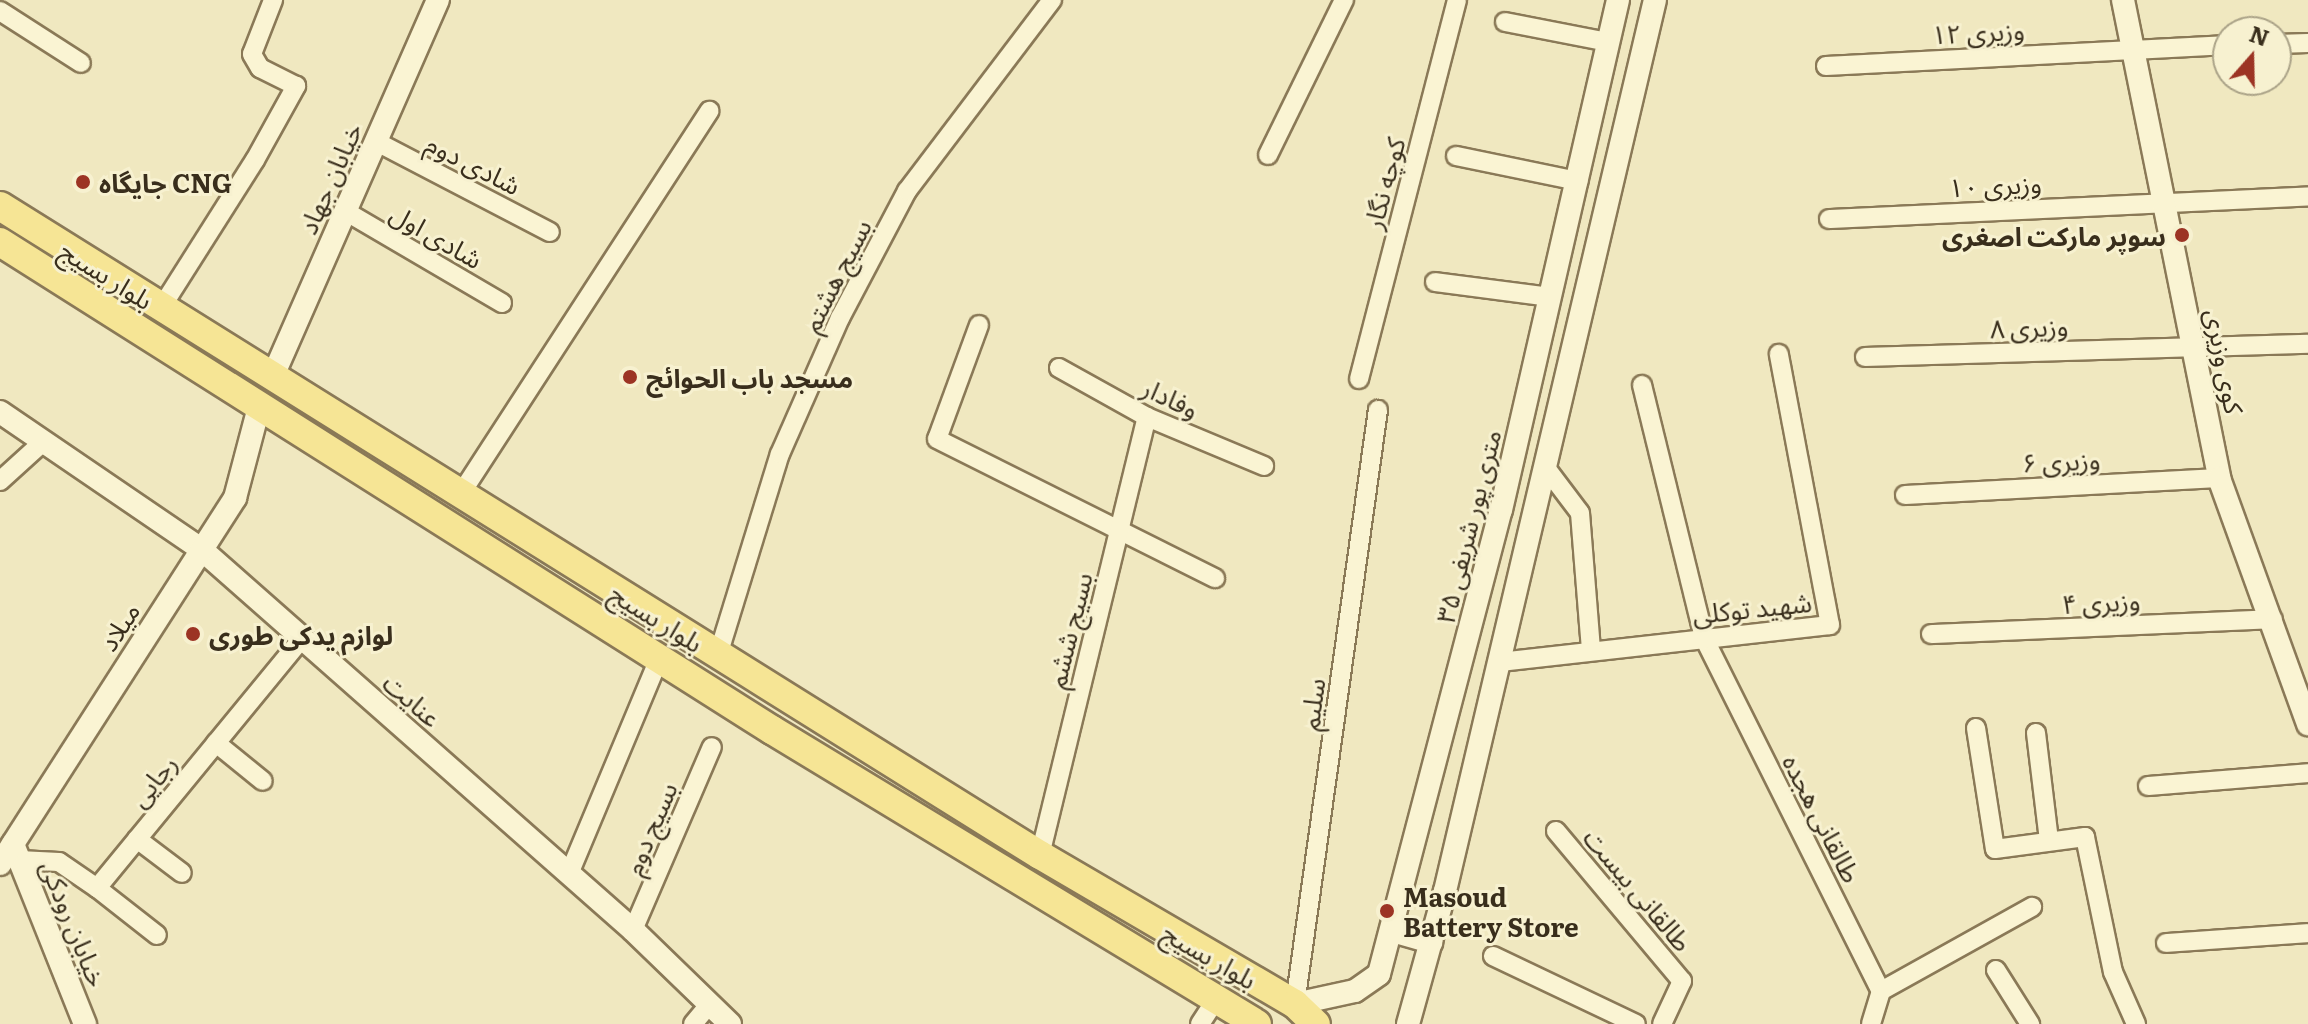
<!DOCTYPE html>
<meta charset="utf-8">
<style>
body{margin:0}
#map{position:relative;width:2308px;height:1024px;overflow:hidden;background:#f0e8c0;font-family:Literata,"Noto Sans Arabic",serif}
div>[style]{position:absolute}
.roads{filter:drop-shadow(2px 0 #8a7957) drop-shadow(-2px 0 #8a7957) drop-shadow(0 2px #8a7957) drop-shadow(0 -2px #8a7957)}
.minor>*{height:18px;margin:-9px;padding:0 9px;transform-origin:9px;border-radius:9px;background:#faf4d3}
.tertiary>*{height:22px;margin:-11px;padding:0 11px;transform-origin:11px;border-radius:11px;background:#faf4d3}
.primary>*{height:28px;margin:-14px;padding:0 14px;transform-origin:14px;border-radius:14px;background:#f6e595}
.dots>*{width:22px;height:22px;translate:-50% -50%;box-sizing:border-box;border:4px solid #f7f1d0;border-radius:50%}
span{translate:-50% -50%;white-space:nowrap;text-align:center;line-height:1.15;-webkit-text-stroke:6px #f7f1d0;paint-order:stroke}
.street-label{font-size:26px;color:#392e1c}
.poi-label{font-size:26px;color:#392e1c;font-weight:700}
.left{translate:0 -50%;text-align:left}
.right{translate:-100% -50%;text-align:right}
.north{position:absolute;left:2212px;top:16px;width:80px;height:80px;box-sizing:border-box;background:#f7f1d0;border:2px solid #aba388;border-radius:50%;rotate:20deg;font-size:22px;font-weight:700;line-height:32px;text-align:center;color:#392e1c}
.north::after{content:'';display:block;margin:auto;width:28px;height:36px;background:#9c3424;clip-path:polygon(50% 0,100% 100%,50% 72%,0 100%)}
</style>
<div id="map">
<div class="roads">
<div class="minor">
<i style="left:0;top:11px;width:96px;rotate:32.7deg"></i>
<i style="left:1505px;top:22px;width:105px;rotate:11deg"></i>
<i style="left:2276px;top:44px;width:32px;rotate:-2deg"></i>
<i style="left:1826px;top:66px;width:403px;rotate:-3deg"></i>
<i style="left:375px;top:141px;width:197px;rotate:27.5deg"></i>
<i style="left:1268px;top:155px;width:173px;rotate:-63.9deg"></i>
<i style="left:1456px;top:156px;width:125px;rotate:11.6deg"></i>
<i style="left:345px;top:211px;width:182px;rotate:30.4deg"></i>
<i style="left:1829px;top:219px;width:480px;rotate:-2.7deg"></i>
<i style="left:1435px;top:282px;width:117px;rotate:7.4deg"></i>
<i style="left:161px;top:308px;width:175px;rotate:-57.6deg"></i>
<i style="left:255px;top:160px;width:85px;rotate:-61deg"></i>
<i style="left:296px;top:86px;width:40px;rotate:-153.4deg"></i>
<i style="left:260px;top:68px;width:16px;rotate:-120deg"></i>
<i style="left:252px;top:54px;width:58px;rotate:-68.7deg"></i>
<i style="left:979px;top:325px;width:121px;rotate:110.2deg"></i>
<i style="left:937px;top:439px;width:311px;rotate:26.6deg"></i>
<i style="left:1865px;top:357px;width:443px;rotate:-1.7deg"></i>
<i style="left:1059px;top:368px;width:101px;rotate:29.1deg"></i>
<i style="left:1147px;top:417px;width:127px;rotate:22.7deg"></i>
<i style="left:1359px;top:379px;width:391px;rotate:-75.5deg"></i>
<i style="left:1642px;top:385px;width:260px;rotate:76.2deg"></i>
<i style="left:1704px;top:638px;width:395px;rotate:63.4deg"></i>
<i style="left:1881px;top:991px;width:34px;rotate:107deg"></i>
<i style="left:1546px;top:468px;width:56px;rotate:52.9deg"></i>
<i style="left:1580px;top:513px;width:138px;rotate:85.4deg"></i>
<i style="left:0;top:481px;width:58px;rotate:-42.2deg"></i>
<i style="left:460px;top:495px;width:458px;rotate:-57deg"></i>
<i style="left:1905px;top:495px;width:314px;rotate:-3.1deg"></i>
<i style="left:1931px;top:634px;width:342px;rotate:-2.5deg"></i>
<i style="left:718px;top:655px;width:210px;rotate:-72.9deg"></i>
<i style="left:780px;top:454px;width:149px;rotate:-66.2deg"></i>
<i style="left:840px;top:318px;width:144px;rotate:-62.2deg"></i>
<i style="left:907px;top:191px;width:240px;rotate:-52.8deg"></i>
<i style="left:1500px;top:662px;width:332px;rotate:-6.4deg"></i>
<i style="left:1830px;top:625px;width:276px;rotate:-100.7deg"></i>
<i style="left:1976px;top:728px;width:122px;rotate:81.1deg"></i>
<i style="left:1995px;top:849px;width:91px;rotate:-7.6deg"></i>
<i style="left:2085px;top:837px;width:138px;rotate:78.3deg"></i>
<i style="left:2113px;top:972px;width:57px;rotate:66.1deg"></i>
<i style="left:2036px;top:733px;width:109px;rotate:83.1deg"></i>
<i style="left:216px;top:743px;width:60px;rotate:39deg"></i>
<i style="left:2148px;top:786px;width:161px;rotate:-4.6deg"></i>
<i style="left:1556px;top:831px;width:196px;rotate:50deg"></i>
<i style="left:1682px;top:981px;width:47px;rotate:114.9deg"></i>
<i style="left:137px;top:839px;width:56px;rotate:37.1deg"></i>
<i style="left:1040px;top:855px;width:451px;rotate:-76.3deg"></i>
<i style="left:19px;top:860px;width:40px;rotate:2.9deg"></i>
<i style="left:59px;top:862px;width:46px;rotate:34.4deg"></i>
<i style="left:97px;top:888px;width:323px;rotate:-50.6deg"></i>
<i style="left:569px;top:874px;width:233px;rotate:-67.3deg"></i>
<i style="left:97px;top:888px;width:76px;rotate:38.1deg"></i>
<i style="left:633px;top:930px;width:199px;rotate:-66.7deg"></i>
<i style="left:2166px;top:943px;width:142px;rotate:-4deg"></i>
<i style="left:1493px;top:956px;width:158px;rotate:25.4deg"></i>
<i style="left:1996px;top:970px;width:64px;rotate:57.8deg"></i>
<i style="left:1881px;top:991px;width:173px;rotate:-29.1deg"></i>
<i style="left:1295px;top:1004px;width:600px;rotate:-82.05deg"></i>
<i style="left:693px;top:1024px;width:26px;rotate:-50deg"></i>
<i style="left:1200px;top:1024px;width:27px;rotate:-57deg"></i>
</div>
<div class="tertiary">
<i style="left:2123px;top:0;width:488px;rotate:78.6deg"></i>
<i style="left:2219px;top:478px;width:262px;rotate:70.1deg"></i>
<i style="left:272px;top:378px;width:413px;rotate:-66.3deg"></i>
<i style="left:0;top:412px;width:243px;rotate:34.3deg"></i>
<i style="left:201px;top:549px;width:576px;rotate:41.41deg"></i>
<i style="left:633px;top:930px;width:135px;rotate:44.1deg"></i>
<i style="left:13px;top:844px;width:194px;rotate:68.2deg"></i>
<i style="left:0;top:864px;width:435px;rotate:-57.3deg"></i>
<i style="left:235px;top:498px;width:94px;rotate:-75.2deg"></i>
<i style="left:1392px;top:931px;width:41px;rotate:15.8deg"></i>
<i style="left:1295px;top:1004px;width:61px;rotate:-12.2deg"></i>
<i style="left:1355px;top:991px;width:29px;rotate:-35deg"></i>
<i style="left:1379px;top:974px;width:480px;rotate:-75.3deg"></i>
<i style="left:1501px;top:510px;width:523px;rotate:-77.08deg"></i>
<i style="left:1408px;top:1024px;width:138px;rotate:-74.5deg"></i>
<i style="left:1445px;top:891px;width:915px;rotate:-76.74deg"></i>
</div>
<div class="primary">
<i style="left:0;top:206px;width:1226px;rotate:31.97deg"></i>
<i style="left:1040px;top:855px;width:295px;rotate:30.3deg"></i>
<i style="left:1295px;top:1004px;width:29px;rotate:44deg"></i>
<i style="left:0;top:242px;width:913px;rotate:32.3deg"></i>
<i style="left:772px;top:730px;width:567px;rotate:31.22deg"></i>
</div>
</div>
<div class="dots">
<i style="left:83px;top:182px;background:#9c3424"></i>
<i style="left:2182px;top:235px;background:#9c3424"></i>
<i style="left:630px;top:377px;background:#9c3424"></i>
<i style="left:193px;top:634px;background:#9c3424"></i>
<i style="left:1387px;top:911px;background:#9c3424"></i>
</div>
<div class="street-label">
<span style="left:1978px;top:31px;rotate:-3deg">وزيری ۱۲</span>
<span style="left:474px;top:163px;rotate:27deg">شادی دوم</span>
<span style="left:329px;top:178px;rotate:-66deg">خیابان جهاد</span>
<span style="left:1383px;top:183px;rotate:-75deg">کوچه نگار</span>
<span style="left:1995px;top:184px;rotate:-3deg">وزیری ۱۰</span>
<span style="left:437px;top:235px;rotate:30deg">شادی اول</span>
<span style="left:107px;top:274px;rotate:32deg">بلوار بسیج</span>
<span style="left:835px;top:275px;rotate:-63deg">بسیج هشتم</span>
<span style="left:2029px;top:326px;rotate:-2deg">وزیری ۸</span>
<span style="left:2226px;top:361px;rotate:79deg">کوی وزیری</span>
<span style="left:1171px;top:397px;rotate:25deg">وفادار</span>
<span style="left:2061px;top:460px;rotate:-3deg">وزیری ۶</span>
<span style="left:1467px;top:526px;rotate:-76deg">۳۵ متری پور شریفی</span>
<span style="left:2101px;top:601px;rotate:-3deg">وزیری ۴</span>
<span style="left:1752px;top:607px;rotate:-6deg">شهید توکلی</span>
<span style="left:657px;top:617px;rotate:32deg">بلوار بسیج</span>
<span style="left:118px;top:626px;rotate:-57deg">میلاد</span>
<span style="left:1068px;top:630px;rotate:-76deg">بسیج ششم</span>
<span style="left:413px;top:699px;rotate:41deg">عنایت</span>
<span style="left:1311px;top:704px;rotate:-82deg">سلیم</span>
<span style="left:152px;top:780px;rotate:-51deg">رجایی</span>
<span style="left:1823px;top:818px;rotate:63deg">طالقانی هجده</span>
<span style="left:649px;top:828px;rotate:-67deg">بسيج دوم</span>
<span style="left:1639px;top:889px;rotate:50deg">طالقانی بیست</span>
<span style="left:75px;top:923px;rotate:68deg">خیابان رودکی</span>
<span style="left:1210px;top:955px;rotate:30deg">بلوار بسیج</span>
</div>
<div class="poi-label">
<span class="left" style="left:99px;top:182px">جایگاه CNG</span>
<span class="right" style="left:2166px;top:235px">سوپر مارکت اصغری</span>
<span class="left" style="left:646px;top:377px">مسجد باب الحوائج</span>
<span class="left" style="left:209px;top:634px">لوازم یدکی طوری</span>
<span class="left" style="left:1403px;top:911px">Masoud<br>Battery Store</span>
</div>
<div class="north">N</div>
</div>
